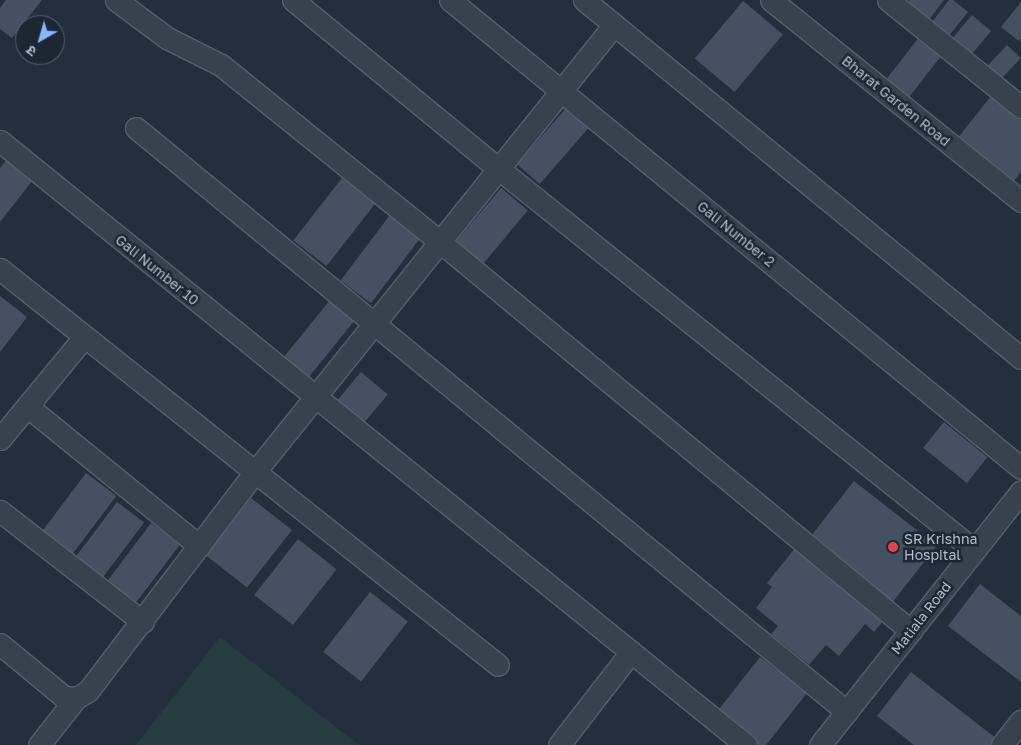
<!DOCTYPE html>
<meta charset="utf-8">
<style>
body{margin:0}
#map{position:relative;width:1021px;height:745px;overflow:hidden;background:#242f3e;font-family:"Golos Text","Noto Sans Devanagari",sans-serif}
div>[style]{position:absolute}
.green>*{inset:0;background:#263c3f}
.building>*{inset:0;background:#455162;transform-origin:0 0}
.roads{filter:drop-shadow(1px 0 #565f6c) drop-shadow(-1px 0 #565f6c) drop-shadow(0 1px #565f6c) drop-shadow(0 -1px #565f6c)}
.minor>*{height:21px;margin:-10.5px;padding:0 10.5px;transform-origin:10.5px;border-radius:10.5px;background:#38414e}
.dots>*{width:14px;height:14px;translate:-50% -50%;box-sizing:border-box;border:2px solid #1d2633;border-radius:50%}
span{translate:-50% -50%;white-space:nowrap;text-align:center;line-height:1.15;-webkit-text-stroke:5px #1d2633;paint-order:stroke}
.street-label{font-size:14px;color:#b4bcc9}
.poi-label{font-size:14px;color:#b4bcc9}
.left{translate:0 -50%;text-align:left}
.north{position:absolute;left:15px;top:15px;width:50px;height:50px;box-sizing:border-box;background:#1d2633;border:1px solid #59626f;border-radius:50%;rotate:218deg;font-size:14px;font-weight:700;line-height:20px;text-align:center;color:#b4bcc9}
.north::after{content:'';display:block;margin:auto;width:18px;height:22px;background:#8ab4f8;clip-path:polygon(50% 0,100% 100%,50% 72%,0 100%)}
</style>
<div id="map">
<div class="green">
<i style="clip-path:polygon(220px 637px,359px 745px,136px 745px)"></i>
</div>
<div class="building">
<i style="clip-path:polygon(6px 0,42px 0,12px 38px,0 29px,0 8px)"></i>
<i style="clip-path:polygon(910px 0,944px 0,928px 21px,907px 4px)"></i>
<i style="clip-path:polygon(949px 0,953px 0,968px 12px,948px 37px,931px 23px)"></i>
<i style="left:743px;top:1px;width:52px;height:75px;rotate:40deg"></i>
<i style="clip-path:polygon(1021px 2px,1021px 38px,1019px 41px,1001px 27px)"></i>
<i style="left:972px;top:15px;width:25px;height:33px;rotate:40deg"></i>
<i style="left:920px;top:36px;width:29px;height:56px;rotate:38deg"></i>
<i style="left:1007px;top:45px;width:19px;height:35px;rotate:43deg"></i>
<i style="clip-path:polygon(991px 96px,1021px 119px,1021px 172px,1009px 187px,953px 144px)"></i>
<i style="left:567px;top:107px;width:30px;height:76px;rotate:41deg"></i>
<i style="clip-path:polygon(7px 159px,33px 180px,0 222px,0 168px)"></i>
<i style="left:342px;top:178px;width:42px;height:79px;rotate:38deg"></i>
<i style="left:501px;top:188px;width:35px;height:74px;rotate:40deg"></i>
<i style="left:393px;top:211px;width:38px;height:87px;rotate:37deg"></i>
<i style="clip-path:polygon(0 296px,27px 317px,0 352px)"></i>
<i style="left:330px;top:300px;width:32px;height:79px;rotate:39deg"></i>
<i style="left:361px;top:372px;width:35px;height:43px;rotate:40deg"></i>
<i style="left:944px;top:422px;width:56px;height:33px;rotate:39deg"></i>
<i style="left:86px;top:473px;width:38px;height:81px;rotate:37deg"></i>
<i style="left:854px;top:481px;width:105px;height:76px;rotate:38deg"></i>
<i style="left:251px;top:498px;width:52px;height:73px;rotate:38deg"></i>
<i style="left:117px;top:502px;width:34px;height:76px;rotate:37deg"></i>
<i style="left:151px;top:523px;width:36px;height:81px;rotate:37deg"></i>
<i style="left:298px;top:539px;width:49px;height:71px;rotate:38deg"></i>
<i style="clip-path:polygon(799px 543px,888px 615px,874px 632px,865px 624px,839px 656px,826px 645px,809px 665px,771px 634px,778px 626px,756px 608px,772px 587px,767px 583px)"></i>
<i style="clip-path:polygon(980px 584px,1021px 616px,1021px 682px,948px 626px)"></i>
<i style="left:370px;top:592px;width:48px;height:76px;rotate:38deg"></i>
<i style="clip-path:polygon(760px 657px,807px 693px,766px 745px,757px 745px,716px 713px)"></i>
<i style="clip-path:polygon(911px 672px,997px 739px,992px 745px,914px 745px,877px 716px)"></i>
</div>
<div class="roads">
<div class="minor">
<i style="left:116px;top:0;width:64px;rotate:36.7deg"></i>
<i style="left:167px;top:38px;width:60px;rotate:26.6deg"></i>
<i style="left:221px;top:65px;width:282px;rotate:38.9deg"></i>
<i style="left:440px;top:242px;width:611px;rotate:39.55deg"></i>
<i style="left:293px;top:0;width:266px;rotate:39.4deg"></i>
<i style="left:499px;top:169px;width:609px;rotate:38.73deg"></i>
<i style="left:450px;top:0;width:738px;rotate:39.34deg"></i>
<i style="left:584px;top:0;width:565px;rotate:39.33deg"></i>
<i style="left:771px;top:0;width:321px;rotate:38.8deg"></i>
<i style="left:888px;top:0;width:171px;rotate:38.8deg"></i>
<i style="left:136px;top:128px;width:920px;rotate:39.4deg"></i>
<i style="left:0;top:141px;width:960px;rotate:39deg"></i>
<i style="left:0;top:269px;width:636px;rotate:38.49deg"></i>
<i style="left:27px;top:406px;width:222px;rotate:39.1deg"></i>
<i style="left:0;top:439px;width:132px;rotate:-50.5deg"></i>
<i style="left:0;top:511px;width:181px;rotate:37.8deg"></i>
<i style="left:0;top:644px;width:83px;rotate:39.6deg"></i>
<i style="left:64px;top:697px;width:12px;rotate:5deg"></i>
<i style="left:76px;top:698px;width:14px;rotate:-30deg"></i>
<i style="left:88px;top:691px;width:274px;rotate:-52.7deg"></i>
<i style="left:254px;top:473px;width:575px;rotate:-51.22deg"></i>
<i style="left:39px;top:745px;width:60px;rotate:-51.8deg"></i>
<i style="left:559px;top:745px;width:118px;rotate:-52.3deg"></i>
<i style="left:820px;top:745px;width:324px;rotate:-51.6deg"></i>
<i style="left:1002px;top:745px;width:31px;rotate:-52deg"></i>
</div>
</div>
<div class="dots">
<i style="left:893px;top:547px;background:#e0444e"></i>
</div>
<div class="street-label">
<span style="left:896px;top:101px;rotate:39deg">Bharat Garden Road</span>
<span style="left:736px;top:234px;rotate:39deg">Gali Number 2</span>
<span style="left:157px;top:270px;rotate:39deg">Gali Number 10</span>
<span style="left:921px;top:618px;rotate:-52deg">Matiala Road</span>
</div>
<div class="poi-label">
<span class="left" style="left:904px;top:547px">SR Krishna<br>Hospital</span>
</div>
<div class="north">उ</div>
</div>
